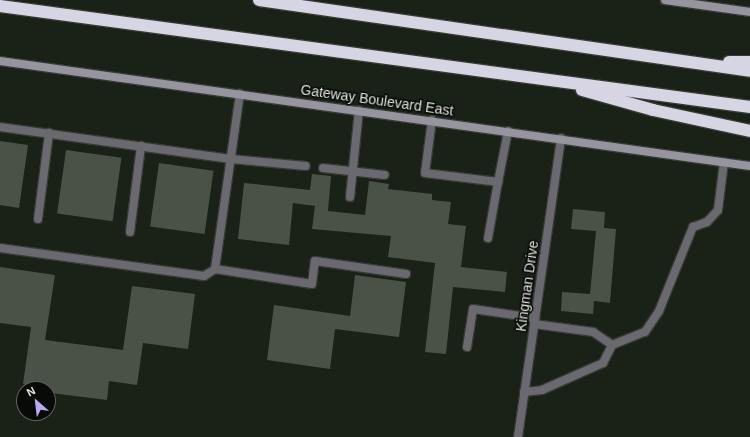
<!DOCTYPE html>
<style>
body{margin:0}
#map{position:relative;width:750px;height:437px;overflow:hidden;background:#1a2117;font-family:Helvetica,sans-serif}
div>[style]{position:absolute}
.building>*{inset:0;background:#4a5247;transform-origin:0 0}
.roads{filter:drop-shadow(1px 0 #363c33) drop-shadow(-1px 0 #363c33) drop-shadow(0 1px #363c33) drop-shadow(0 -1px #363c33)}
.lane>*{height:8px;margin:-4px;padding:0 4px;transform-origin:4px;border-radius:4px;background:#6a696f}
.street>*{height:8px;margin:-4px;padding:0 4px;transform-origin:4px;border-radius:4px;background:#6a696f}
.secondary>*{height:8px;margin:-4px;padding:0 4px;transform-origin:4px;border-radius:4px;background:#96949e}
.highway>*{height:12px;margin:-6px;padding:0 6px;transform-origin:6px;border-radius:6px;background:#d7d4e3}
span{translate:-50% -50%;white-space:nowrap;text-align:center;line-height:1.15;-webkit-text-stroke:3px #070a06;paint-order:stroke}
.street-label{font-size:14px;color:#e0e5dd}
.north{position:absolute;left:16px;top:381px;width:40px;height:40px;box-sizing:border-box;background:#070a06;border:1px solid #5e625c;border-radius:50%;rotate:332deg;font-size:11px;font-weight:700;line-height:16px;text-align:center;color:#e0e5dd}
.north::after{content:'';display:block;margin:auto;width:14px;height:18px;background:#bca9f5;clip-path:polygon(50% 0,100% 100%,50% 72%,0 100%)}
</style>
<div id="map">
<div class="building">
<i style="clip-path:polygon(0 141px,28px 145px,19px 208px,0 205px)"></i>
<i style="left:66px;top:150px;width:56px;height:64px;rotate:8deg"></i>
<i style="left:159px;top:163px;width:55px;height:64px;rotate:8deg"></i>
<i style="clip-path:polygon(312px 174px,331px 176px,328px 211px,365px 215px,369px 181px,389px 184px,388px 189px,432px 194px,432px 200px,451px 202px,448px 224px,466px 226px,461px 267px,507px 272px,505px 292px,453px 287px,446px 354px,425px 352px,435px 263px,388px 257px,391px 236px,312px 229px,315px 206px,293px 203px,289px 245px,238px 239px,244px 183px,310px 190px)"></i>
<i style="clip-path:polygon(573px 209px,605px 212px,604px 228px,616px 229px,610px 303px,594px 301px,593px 314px,561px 311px,562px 292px,590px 294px,596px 231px,571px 229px)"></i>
<i style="clip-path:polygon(0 267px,55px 275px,45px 340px,123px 350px,132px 286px,195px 294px,188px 349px,143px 343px,137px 385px,109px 381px,107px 400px,51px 393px,52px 388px,23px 384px,31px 327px,0 323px)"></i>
<i style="clip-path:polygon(355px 275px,406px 282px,399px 337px,335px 329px,330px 369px,267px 360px,274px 305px,350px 316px)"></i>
</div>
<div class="roads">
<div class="lane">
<i style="left:432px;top:120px;width:53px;rotate:97.5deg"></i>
<i style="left:425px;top:173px;width:74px;rotate:7deg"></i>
<i style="left:498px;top:182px;width:57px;rotate:100.1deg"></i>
<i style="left:0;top:127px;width:233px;rotate:7.9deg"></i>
<i style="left:231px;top:159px;width:75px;rotate:5.3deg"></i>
<i style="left:323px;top:168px;width:62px;rotate:6.4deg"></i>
<i style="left:498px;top:182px;width:52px;rotate:-78.9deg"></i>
<i style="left:350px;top:197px;width:87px;rotate:-84.1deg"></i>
<i style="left:38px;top:219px;width:87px;rotate:-82.7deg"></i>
<i style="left:130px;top:232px;width:87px;rotate:-82.7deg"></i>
<i style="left:0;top:248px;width:206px;rotate:7.8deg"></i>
<i style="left:204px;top:276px;width:13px;rotate:-32deg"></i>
<i style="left:215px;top:269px;width:177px;rotate:-81.9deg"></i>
<i style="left:215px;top:269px;width:98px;rotate:8.8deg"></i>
<i style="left:312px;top:284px;width:23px;rotate:-83deg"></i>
<i style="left:315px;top:261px;width:92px;rotate:8.1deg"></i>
<i style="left:534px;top:324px;width:60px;rotate:7.7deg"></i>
<i style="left:593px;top:332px;width:23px;rotate:34deg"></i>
<i style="left:612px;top:345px;width:35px;rotate:-22deg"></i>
<i style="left:645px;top:332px;width:25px;rotate:-56deg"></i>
<i style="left:659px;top:311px;width:91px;rotate:-68deg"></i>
<i style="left:693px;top:227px;width:15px;rotate:-20deg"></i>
<i style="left:707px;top:222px;width:16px;rotate:-47deg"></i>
<i style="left:718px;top:210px;width:48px;rotate:-82.9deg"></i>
<i style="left:467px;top:347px;width:38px;rotate:-81deg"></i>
<i style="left:473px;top:309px;width:63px;rotate:8.3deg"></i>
<i style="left:524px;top:392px;width:18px;rotate:-6deg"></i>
<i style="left:542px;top:390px;width:67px;rotate:-23.9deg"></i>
<i style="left:603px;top:363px;width:20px;rotate:-63deg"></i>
</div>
<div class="street">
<i style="left:518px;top:437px;width:302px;rotate:-81.8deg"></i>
</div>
<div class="secondary">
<i style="left:665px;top:0;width:86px;rotate:8deg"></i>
<i style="left:0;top:61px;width:757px;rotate:7.97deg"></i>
</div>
<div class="highway">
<i style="left:259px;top:0;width:496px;rotate:8.2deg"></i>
<i style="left:0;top:6px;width:757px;rotate:7.67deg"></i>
<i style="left:729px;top:62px;width:21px"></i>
<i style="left:582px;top:90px;width:74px;rotate:15.7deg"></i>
<i style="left:653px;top:110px;width:99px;rotate:12.2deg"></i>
</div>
</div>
<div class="street-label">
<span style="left:377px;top:100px;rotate:8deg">Gateway Boulevard East</span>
<span style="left:527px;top:286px;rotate:-82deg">Kingman Drive</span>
</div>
<div class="north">N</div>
</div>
